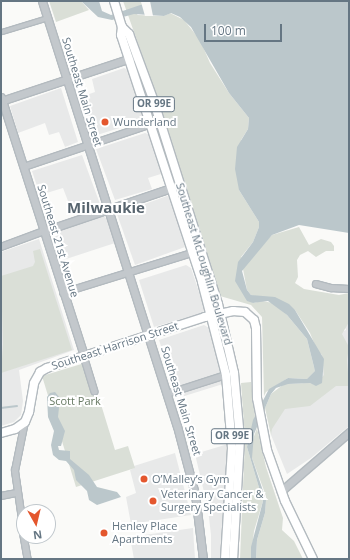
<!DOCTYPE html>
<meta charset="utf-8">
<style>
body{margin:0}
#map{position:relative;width:350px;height:560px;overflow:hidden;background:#fafaf8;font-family:"Open Sans",sans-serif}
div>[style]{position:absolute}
.built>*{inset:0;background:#e8e9e9}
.green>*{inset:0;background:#dadfd7}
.water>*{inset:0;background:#bbc7cb}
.pier>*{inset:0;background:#fafaf8}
.stream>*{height:1.5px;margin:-0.75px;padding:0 0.75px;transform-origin:0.75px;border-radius:0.75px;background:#bbc7cb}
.roads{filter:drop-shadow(1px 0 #b3babf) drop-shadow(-1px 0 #b3babf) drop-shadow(0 1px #b3babf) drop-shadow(0 -1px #b3babf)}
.pedestrian>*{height:4px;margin:-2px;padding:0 2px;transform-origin:2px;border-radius:2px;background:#c3c8cc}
.minor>*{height:5.5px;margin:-2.75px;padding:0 2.75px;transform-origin:2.75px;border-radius:2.75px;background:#c3c8cc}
.tertiary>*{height:7px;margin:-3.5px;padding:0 3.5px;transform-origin:3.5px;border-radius:3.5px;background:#c3c8cc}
.secondary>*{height:8px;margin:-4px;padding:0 4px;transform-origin:4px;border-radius:4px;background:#fff}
.primary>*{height:8px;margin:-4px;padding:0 4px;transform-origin:4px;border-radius:4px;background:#fff}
.dots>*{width:11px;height:11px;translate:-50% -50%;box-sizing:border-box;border:2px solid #fff;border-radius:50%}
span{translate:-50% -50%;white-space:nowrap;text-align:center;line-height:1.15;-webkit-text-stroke:4px #fff;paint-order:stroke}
.shield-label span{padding:1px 3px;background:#fff;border:1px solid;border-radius:3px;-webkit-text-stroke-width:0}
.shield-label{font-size:10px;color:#657683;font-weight:700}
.street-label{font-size:11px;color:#657683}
.poi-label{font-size:11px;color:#657683}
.left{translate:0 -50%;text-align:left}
.park-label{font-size:11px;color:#687a64}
.district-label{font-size:15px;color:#57646e;font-weight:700}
.frame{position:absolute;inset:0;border:2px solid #657683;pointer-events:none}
.north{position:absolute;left:16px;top:504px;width:40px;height:40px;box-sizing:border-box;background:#fff;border:1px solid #c1c8cd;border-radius:50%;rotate:172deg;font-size:11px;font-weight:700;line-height:16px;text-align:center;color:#657683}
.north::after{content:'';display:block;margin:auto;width:14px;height:18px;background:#e4572e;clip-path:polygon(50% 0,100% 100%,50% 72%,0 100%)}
.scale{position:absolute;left:204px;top:24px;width:78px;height:18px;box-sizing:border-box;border:2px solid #657683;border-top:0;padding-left:5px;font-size:12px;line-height:14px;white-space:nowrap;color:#657683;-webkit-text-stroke:3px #fff;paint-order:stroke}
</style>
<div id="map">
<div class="built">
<i style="clip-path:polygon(124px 68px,128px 70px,144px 118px,142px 121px,97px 135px,92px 132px,81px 97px,95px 92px,92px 79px)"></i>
<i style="clip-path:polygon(61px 88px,78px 142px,65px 147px,59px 132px,49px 135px,45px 123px,18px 133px,10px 106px)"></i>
<i style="clip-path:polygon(145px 133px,151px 135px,164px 173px,148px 178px,152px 189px,115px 200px,96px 149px)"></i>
<i style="clip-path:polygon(82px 155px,100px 204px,90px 209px,73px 214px,63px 188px,40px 195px,32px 171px)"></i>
<i style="clip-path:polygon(167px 196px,171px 198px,185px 247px,135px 265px,117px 214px)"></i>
<i style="clip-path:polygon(102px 215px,107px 219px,115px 243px,60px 261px,52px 233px)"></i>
<i style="clip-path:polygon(39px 239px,74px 350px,19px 370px,23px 401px,21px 415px,14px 422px,1px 426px,1px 252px)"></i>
<i style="clip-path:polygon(186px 265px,191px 268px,205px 310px,202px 313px,154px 327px,139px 280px)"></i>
<i style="clip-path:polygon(349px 322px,349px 426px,311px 458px,287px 474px,271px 435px,271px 427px,341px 332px,346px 330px,344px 325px)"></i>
<i style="clip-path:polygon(204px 325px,209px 328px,223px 384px,178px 398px,159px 340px)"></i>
<i style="clip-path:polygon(228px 444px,220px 559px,211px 559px,211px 535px,208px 509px,195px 454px)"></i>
<i style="clip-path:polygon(175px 453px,191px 515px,131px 524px,126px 497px,136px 493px,130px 470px,134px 468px,134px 466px)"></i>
<i style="clip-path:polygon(193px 528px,195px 559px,134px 559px,130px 537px)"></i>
</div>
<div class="green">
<i style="clip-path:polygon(49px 1px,81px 1px,89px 10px,56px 22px)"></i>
<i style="clip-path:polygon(123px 1px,152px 1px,145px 3px,137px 15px,164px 16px,170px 13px,184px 20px,200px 40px,210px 63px,229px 93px,249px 118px,248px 129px,241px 140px,239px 190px,259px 222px,259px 227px,253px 242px,241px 257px,247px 262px,272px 235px,299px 227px,309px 245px,321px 239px,331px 242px,334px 246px,334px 251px,326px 251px,316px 257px,308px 251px,300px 255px,297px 260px,298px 277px,295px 283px,304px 289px,339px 295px,349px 293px,349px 322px,342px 334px,349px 347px,347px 360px,349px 386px,336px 386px,310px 406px,285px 409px,272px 429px,271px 435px,265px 408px,271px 394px,284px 384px,310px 383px,315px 385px,324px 375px,322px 355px,317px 350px,310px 333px,295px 310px,251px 295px,247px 290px,243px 269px,241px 271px,244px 294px,253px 303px,262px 301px,273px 303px,287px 315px,307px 339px,315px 371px,307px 379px,288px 378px,266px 392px,264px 396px,262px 317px,251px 305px,220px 296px,163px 114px)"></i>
<i style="clip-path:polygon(40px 249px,72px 350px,1px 373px,3px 344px,1px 276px,33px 266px,35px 262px,33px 251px)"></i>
<i style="clip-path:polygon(88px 362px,115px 450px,128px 446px,135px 468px,76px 487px,42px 376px)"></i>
<i style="clip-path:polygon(251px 382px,255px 416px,247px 447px,263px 501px,254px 531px,251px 559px,240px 559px,245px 439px,241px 383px)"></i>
<i style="clip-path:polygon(257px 428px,266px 467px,283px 518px,282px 530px,294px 541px,303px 559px,256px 559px,257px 540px,265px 513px,266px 496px,252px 458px,252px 442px)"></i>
</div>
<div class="water">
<i style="clip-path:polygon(81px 1px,99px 1px,102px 11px,111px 15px,152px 1px,349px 1px,349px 233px,299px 225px,272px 235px,242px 271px,247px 290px,251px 295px,275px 297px,289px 304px,295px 310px,324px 359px,322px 383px,316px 386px,310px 383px,288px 384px,276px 388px,271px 394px,254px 434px,252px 458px,266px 500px,265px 513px,257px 540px,256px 559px,251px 559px,251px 547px,263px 501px,247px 447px,253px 420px,269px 389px,288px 378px,307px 379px,315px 371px,307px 339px,287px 315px,268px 301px,253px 303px,247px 301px,235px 281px,238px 262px,253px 242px,259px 227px,259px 222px,239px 190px,235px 169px,237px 147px,248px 129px,249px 118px,229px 93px,191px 27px,180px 17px,171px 13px,164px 16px,134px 14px,112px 20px,98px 17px)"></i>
<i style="clip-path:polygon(55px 392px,60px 398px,58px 417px,65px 431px,61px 446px,58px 446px,59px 450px,70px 451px,70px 459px,89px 475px,97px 487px,117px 492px,121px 497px,97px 505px,89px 500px,87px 491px,76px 480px,74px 470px,66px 461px,59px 460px,53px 455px,51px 445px,54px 431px,48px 417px,47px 397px,50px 393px)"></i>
</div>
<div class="pier">
<i style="clip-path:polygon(150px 1px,153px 16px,145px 16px,141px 2px)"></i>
</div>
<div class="stream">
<i style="left:1px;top:408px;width:16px;rotate:-7deg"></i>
</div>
<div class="roads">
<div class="pedestrian">
<i style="left:2px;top:32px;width:48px;rotate:-16.9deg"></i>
</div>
<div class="minor">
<i style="left:24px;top:167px;width:135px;rotate:-18.6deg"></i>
<i style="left:1px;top:247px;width:46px;rotate:-20.4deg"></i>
<i style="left:316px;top:284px;width:16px;rotate:15deg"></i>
<i style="left:331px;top:288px;width:18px;rotate:3deg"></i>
<i style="left:63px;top:293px;width:135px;rotate:-17.2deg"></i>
<i style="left:84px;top:356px;width:37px;rotate:73deg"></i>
<i style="left:167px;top:394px;width:62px;rotate:-17.9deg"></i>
<i style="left:1px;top:496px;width:16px;rotate:-11deg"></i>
<i style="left:24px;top:533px;width:63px;rotate:-98.3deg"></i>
<i style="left:15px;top:471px;width:50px;rotate:-78.5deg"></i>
<i style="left:24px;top:536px;width:23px;rotate:80deg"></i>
</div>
<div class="tertiary">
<i style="left:42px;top:1px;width:446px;rotate:72.4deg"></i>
<i style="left:177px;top:426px;width:70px;rotate:75.2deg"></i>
<i style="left:195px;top:494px;width:65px;rotate:83deg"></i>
<i style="left:1px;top:97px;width:272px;rotate:72.2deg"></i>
<i style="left:1px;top:101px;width:140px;rotate:-18.3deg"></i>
<i style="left:44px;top:231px;width:140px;rotate:-18.7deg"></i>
<i style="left:281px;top:491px;width:90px;rotate:-40.9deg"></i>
</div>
<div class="secondary">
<i style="left:1px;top:433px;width:15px;rotate:-16deg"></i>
<i style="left:15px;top:429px;width:12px;rotate:-35deg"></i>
<i style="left:25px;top:422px;width:11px;rotate:-68deg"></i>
<i style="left:29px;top:412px;width:29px;rotate:-80deg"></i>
<i style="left:34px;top:383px;width:13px;rotate:-61deg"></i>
<i style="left:40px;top:372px;width:8px;rotate:-30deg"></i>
<i style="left:47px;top:368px;width:166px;rotate:-17.9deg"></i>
<i style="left:205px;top:317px;width:29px;rotate:-12deg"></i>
<i style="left:233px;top:311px;width:12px;rotate:5deg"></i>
<i style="left:245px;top:312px;width:12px;rotate:42deg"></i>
<i style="left:254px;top:320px;width:8px;rotate:76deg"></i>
<i style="left:256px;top:328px;width:70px;rotate:89.2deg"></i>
<i style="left:257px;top:398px;width:53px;rotate:79.1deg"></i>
<i style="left:267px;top:450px;width:54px;rotate:70.6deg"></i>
<i style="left:285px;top:501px;width:64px;rotate:64.2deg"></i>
</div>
<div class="primary">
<i style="left:114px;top:1px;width:27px;rotate:73deg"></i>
<i style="left:122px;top:27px;width:8px;rotate:97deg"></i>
<i style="left:121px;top:35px;width:260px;rotate:71.8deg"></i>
<i style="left:202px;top:282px;width:96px;rotate:75.5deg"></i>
<i style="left:226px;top:375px;width:73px;rotate:85.3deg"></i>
<i style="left:232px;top:448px;width:111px;rotate:93.6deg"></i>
<i style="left:122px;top:27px;width:10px;rotate:45deg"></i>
<i style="left:129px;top:34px;width:69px;rotate:69.7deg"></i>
<i style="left:153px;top:99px;width:215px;rotate:72.4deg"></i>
<i style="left:218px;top:304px;width:71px;rotate:76.9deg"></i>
<i style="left:234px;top:373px;width:66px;rotate:84.8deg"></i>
<i style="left:240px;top:439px;width:120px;rotate:93.3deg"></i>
</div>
</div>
<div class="dots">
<i style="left:105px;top:122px;background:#e4572e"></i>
<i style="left:144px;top:479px;background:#e4572e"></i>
<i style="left:153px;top:501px;background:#e4572e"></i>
<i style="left:104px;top:533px;background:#e4572e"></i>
</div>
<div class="shield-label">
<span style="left:154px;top:104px">OR 99E</span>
<span style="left:232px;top:436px">OR 99E</span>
</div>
<div class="street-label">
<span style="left:82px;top:92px;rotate:73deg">Southeast Main Street</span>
<span style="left:58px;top:241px;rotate:73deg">Southeast 21st Avenue</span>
<span style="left:204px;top:264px;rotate:73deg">Southeast McLoughlin Boulevard</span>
<span style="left:115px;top:346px;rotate:-18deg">Southeast Harrison Street</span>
<span style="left:181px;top:401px;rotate:73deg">Southeast Main Street</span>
</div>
<div class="poi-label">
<span class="left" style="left:113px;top:122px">Wunderland</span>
<span class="left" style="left:152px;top:479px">O’Malley’s Gym</span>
<span class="left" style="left:161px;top:501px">Veterinary Cancer &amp;<br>Surgery Specialists</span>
<span class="left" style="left:112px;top:533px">Henley Place<br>Apartments</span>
</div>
<div class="park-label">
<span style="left:75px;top:401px">Scott Park</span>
</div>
<div class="district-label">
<span style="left:106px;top:208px">Milwaukie</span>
</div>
<div class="frame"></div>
<div class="north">N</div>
<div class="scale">100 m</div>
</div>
